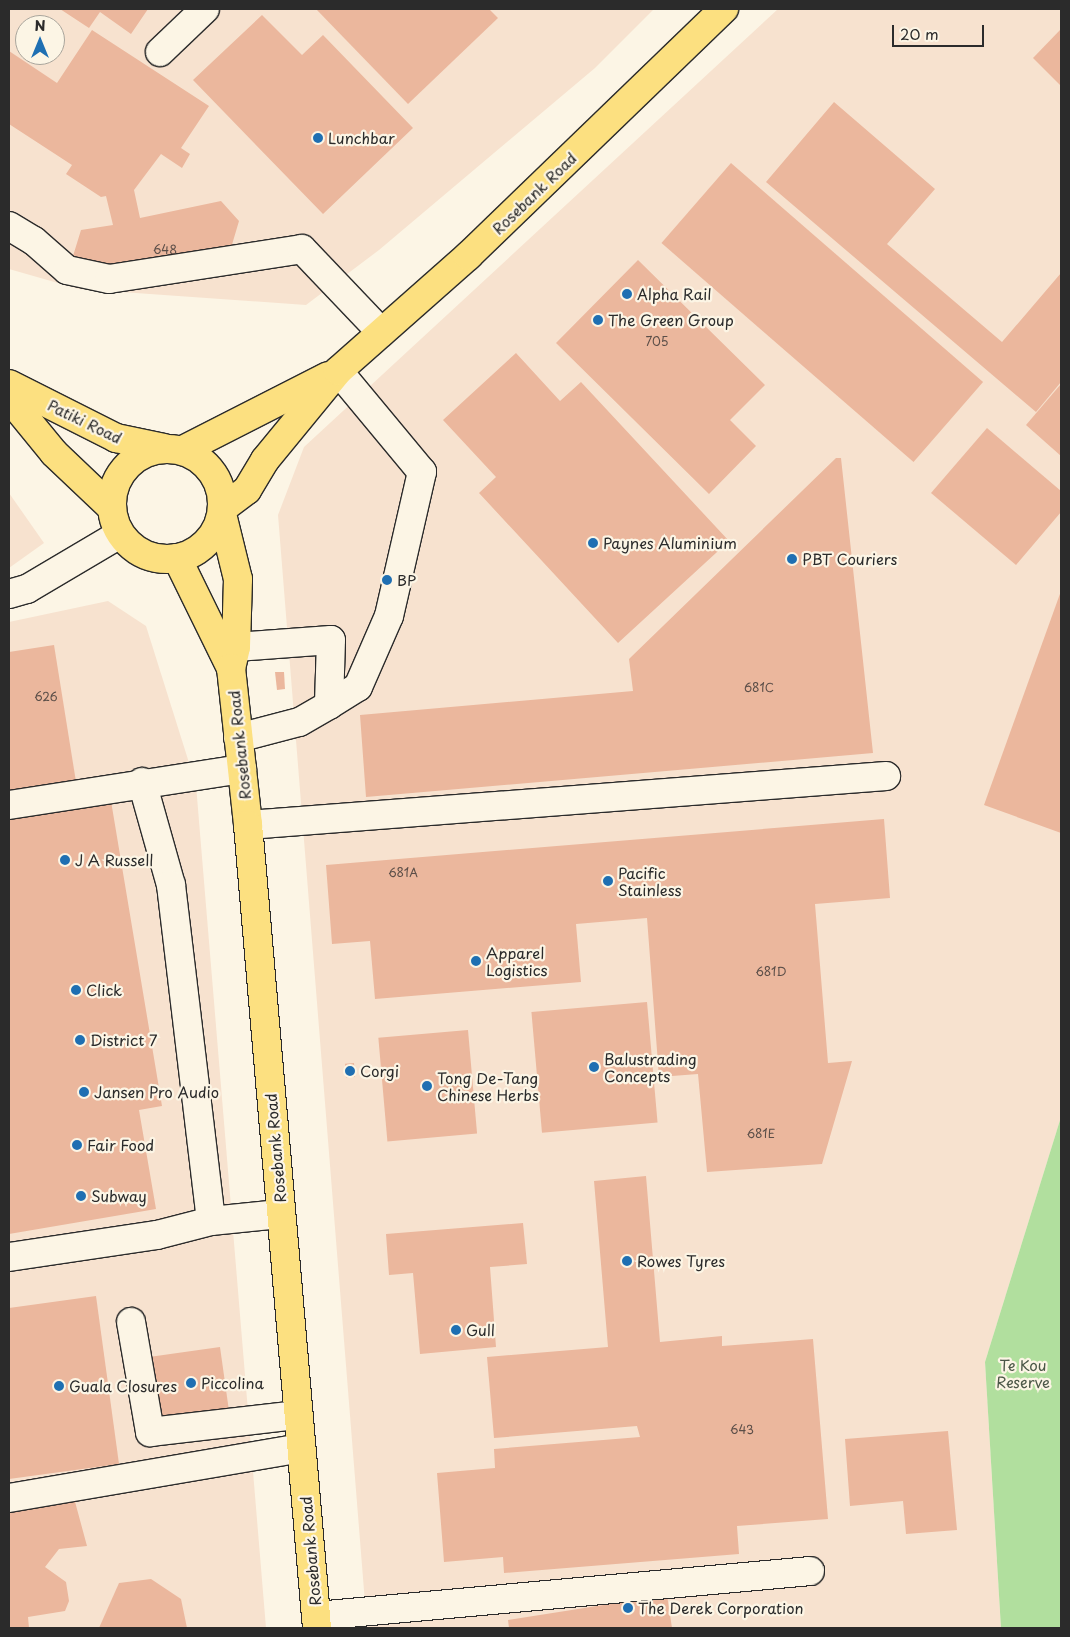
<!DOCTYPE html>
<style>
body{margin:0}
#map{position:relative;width:1070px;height:1637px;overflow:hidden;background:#fcf5e5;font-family:"Playpen Sans",sans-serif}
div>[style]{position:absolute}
.built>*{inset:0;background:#f7e2cf}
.green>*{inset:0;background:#b1df9e}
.building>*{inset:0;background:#ebb79d;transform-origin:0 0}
.roads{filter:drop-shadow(1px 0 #2b2b2b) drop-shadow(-1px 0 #2b2b2b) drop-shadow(0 1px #2b2b2b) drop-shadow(0 -1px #2b2b2b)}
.minor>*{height:28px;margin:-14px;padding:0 14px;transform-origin:14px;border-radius:14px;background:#fcf5e5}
.major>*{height:28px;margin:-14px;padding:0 14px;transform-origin:14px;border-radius:14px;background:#fce080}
.major>.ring{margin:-14px;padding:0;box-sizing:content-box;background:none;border:28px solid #fce080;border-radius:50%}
.dots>*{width:14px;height:14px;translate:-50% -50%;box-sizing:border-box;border:2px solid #fcf5e5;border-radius:50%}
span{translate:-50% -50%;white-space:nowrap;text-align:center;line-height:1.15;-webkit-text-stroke:4.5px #fcf5e5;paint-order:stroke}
.number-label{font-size:12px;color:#5b4e48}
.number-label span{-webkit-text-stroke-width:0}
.poi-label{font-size:15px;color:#2b2b2b}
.left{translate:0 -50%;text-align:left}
.street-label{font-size:15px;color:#2b2b2b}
.park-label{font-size:15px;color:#4c5848}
.frame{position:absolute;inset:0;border:10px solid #2b2b2b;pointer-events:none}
.north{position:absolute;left:15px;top:15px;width:50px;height:50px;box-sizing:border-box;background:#fcf5e5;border:1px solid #a8a49b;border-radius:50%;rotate:0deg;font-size:14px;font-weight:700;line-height:20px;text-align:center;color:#2b2b2b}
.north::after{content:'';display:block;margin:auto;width:18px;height:22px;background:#1f6fb2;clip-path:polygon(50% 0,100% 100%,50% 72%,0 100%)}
.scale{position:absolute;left:892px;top:25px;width:92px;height:22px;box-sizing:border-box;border:2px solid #2b2b2b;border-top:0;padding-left:6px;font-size:15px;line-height:18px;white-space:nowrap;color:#2b2b2b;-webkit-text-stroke:4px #fcf5e5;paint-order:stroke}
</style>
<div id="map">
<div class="built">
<i style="clip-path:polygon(evenodd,9px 9px,654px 9px,595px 68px,379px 250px,306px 305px,79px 289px,9px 269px,9px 9px,25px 25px,55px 25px,55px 55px,25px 55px,25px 25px)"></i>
<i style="clip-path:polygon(778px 9px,1061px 9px,1061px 1117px,985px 1362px,1001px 1628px,367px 1628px,278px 515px,304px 447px)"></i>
<i style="clip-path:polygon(9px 493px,44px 543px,9px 568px)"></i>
<i style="clip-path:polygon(108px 601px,146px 626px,196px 785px,266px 1628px,9px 1628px,9px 622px)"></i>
</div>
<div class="green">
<i style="clip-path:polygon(1061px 1117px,1061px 1628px,1001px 1628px,985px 1362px)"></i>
</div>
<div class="building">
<i style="clip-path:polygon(60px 9px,148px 9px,131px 34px,100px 12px,89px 28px)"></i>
<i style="clip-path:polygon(316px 9px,489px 9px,498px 18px,408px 104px)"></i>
<i style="clip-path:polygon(262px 15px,302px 55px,323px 35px,413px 128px,323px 214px,193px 80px)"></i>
<i style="clip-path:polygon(1061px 29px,1061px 86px,1033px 58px)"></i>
<i style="clip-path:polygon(92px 30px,209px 106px,181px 148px,190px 154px,182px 168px,161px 154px,134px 190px,140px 218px,221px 201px,239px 221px,231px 248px,90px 276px,73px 256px,81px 230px,113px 225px,106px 196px,101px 197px,66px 174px,72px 165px,9px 124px,9px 51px,57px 83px)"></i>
<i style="clip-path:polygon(834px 102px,935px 189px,887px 244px,1002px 342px,1061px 273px,1061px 382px,1036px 412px,766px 182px)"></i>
<i style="left:731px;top:163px;width:334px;height:106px;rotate:41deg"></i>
<i style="clip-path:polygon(638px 260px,765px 385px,730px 420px,756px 446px,709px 494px,556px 343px)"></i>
<i style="clip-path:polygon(516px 353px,560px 401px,581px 382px,729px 541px,618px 643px,479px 493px,496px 477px,443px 420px)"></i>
<i style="clip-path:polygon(1061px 384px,1061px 456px,1026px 425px)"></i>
<i style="clip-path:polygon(987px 428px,1061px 491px,1061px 512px,1016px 565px,931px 493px)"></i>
<i style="clip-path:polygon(836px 458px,841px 458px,873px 753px,366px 797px,360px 715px,633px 691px,629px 659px)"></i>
<i style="clip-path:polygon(1061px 591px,1061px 833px,984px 805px)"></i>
<i style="clip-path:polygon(54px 645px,77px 788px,9px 799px,9px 652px)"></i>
<i style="clip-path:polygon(275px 672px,284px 672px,285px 689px,277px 690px)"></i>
<i style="clip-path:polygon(111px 801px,162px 1106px,139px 1110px,156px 1209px,9px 1234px,9px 817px)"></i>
<i style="clip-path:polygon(884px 819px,890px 898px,815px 904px,828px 1063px,852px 1061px,822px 1164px,707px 1172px,698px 1074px,659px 1077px,647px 918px,576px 924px,581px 982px,375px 999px,370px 941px,332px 944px,326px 865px)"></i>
<i style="left:647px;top:1002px;width:121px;height:116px;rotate:85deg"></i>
<i style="left:468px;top:1030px;width:104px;height:90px;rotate:85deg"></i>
<i style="left:354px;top:1063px;width:14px;height:9px;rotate:86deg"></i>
<i style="clip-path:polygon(646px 1176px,660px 1342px,722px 1336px,722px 1346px,813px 1339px,828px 1519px,737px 1526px,739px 1554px,504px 1573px,503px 1557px,444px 1562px,437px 1473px,495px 1468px,494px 1449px,640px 1437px,637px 1426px,494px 1438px,487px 1357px,608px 1347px,594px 1181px)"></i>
<i style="clip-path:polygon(523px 1223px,527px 1264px,490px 1267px,496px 1347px,420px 1354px,413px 1273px,389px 1275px,386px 1234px)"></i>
<i style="clip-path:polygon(96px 1296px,119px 1464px,9px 1479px,9px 1308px)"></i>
<i style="left:220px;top:1347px;width:65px;height:68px;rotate:82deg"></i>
<i style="clip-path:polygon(948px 1431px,957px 1530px,906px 1534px,903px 1501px,850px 1506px,845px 1439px)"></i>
<i style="clip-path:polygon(74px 1498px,87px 1546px,59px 1549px,45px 1567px,66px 1582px,69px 1601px,65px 1611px,28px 1617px,29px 1628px,9px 1628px,9px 1508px)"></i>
<i style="clip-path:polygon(151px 1579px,181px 1599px,187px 1628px,99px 1628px,119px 1583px)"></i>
<i style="clip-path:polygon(667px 1595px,672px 1628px,509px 1628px,508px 1620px)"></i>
</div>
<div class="roads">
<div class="minor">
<i style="left:160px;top:52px;width:62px;rotate:-43.7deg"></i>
<i style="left:9px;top:226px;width:29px;rotate:31deg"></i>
<i style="left:34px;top:241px;width:44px;rotate:41.3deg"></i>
<i style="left:67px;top:270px;width:43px;rotate:12.1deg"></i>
<i style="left:109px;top:279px;width:195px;rotate:-8.8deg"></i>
<i style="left:302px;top:249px;width:115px;rotate:46.4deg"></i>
<i style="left:9px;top:594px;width:19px;rotate:-16deg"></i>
<i style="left:27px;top:589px;width:108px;rotate:-30.6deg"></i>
<i style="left:236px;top:647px;width:95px;rotate:-4.2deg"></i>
<i style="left:331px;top:640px;width:65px;rotate:91.8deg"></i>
<i style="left:329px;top:705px;width:34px;rotate:150deg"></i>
<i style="left:299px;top:722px;width:63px;rotate:165.3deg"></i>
<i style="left:329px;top:705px;width:34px;rotate:-32deg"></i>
<i style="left:358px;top:687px;width:77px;rotate:-66.4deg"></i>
<i style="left:389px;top:616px;width:148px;rotate:-77.1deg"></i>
<i style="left:422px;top:472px;width:131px;rotate:-129.7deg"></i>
<i style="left:142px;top:782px;width:107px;rotate:74.3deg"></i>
<i style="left:171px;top:885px;width:338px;rotate:83.2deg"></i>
<i style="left:9px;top:805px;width:236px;rotate:-8.8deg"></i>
<i style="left:248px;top:825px;width:640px;rotate:-4.39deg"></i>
<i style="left:9px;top:1257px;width:150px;rotate:-8.5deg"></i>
<i style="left:157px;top:1235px;width:56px;rotate:-14.5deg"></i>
<i style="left:211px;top:1221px;width:69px;rotate:-5.8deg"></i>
<i style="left:131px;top:1322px;width:112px;rotate:80.2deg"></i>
<i style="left:150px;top:1432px;width:149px;rotate:-6.6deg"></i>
<i style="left:9px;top:1498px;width:296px;rotate:-9.7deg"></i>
<i style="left:316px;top:1616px;width:496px;rotate:-5.2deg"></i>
</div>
<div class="major">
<i style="left:9px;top:384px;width:120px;rotate:26.8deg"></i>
<i style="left:116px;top:438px;width:49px;rotate:11.8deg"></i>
<i style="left:9px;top:398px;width:71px;rotate:50.7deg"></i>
<i style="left:54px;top:453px;width:80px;rotate:43.5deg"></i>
<i class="ring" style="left:112px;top:449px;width:82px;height:82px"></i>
<i style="left:183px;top:450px;width:163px;rotate:-27deg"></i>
<i style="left:223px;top:508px;width:30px;rotate:-37deg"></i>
<i style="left:247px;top:490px;width:35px;rotate:-59deg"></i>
<i style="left:265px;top:460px;width:115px;rotate:-50.6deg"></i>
<i style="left:338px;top:371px;width:174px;rotate:-41.5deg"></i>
<i style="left:468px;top:256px;width:356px;rotate:-44deg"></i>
<i style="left:222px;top:514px;width:67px;rotate:76.2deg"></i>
<i style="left:238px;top:579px;width:68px;rotate:91.7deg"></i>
<i style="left:236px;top:647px;width:22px;rotate:103deg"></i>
<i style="left:177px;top:558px;width:123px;rotate:63.9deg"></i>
<i style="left:231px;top:668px;width:158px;rotate:83.8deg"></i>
<i style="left:248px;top:825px;width:806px;rotate:85.09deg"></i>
</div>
</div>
<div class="dots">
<i style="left:318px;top:138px;background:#1f6fb2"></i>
<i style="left:627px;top:294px;background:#1f6fb2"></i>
<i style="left:598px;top:320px;background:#1f6fb2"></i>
<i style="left:593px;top:543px;background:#1f6fb2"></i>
<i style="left:792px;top:559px;background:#1f6fb2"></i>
<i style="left:387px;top:580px;background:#1f6fb2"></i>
<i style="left:65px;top:860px;background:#1f6fb2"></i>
<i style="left:608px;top:881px;background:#1f6fb2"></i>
<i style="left:476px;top:961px;background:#1f6fb2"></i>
<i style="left:76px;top:990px;background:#1f6fb2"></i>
<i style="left:80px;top:1040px;background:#1f6fb2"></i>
<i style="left:594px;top:1067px;background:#1f6fb2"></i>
<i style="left:350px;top:1071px;background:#1f6fb2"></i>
<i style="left:427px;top:1086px;background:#1f6fb2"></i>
<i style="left:84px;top:1092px;background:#1f6fb2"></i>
<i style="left:77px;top:1145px;background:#1f6fb2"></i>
<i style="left:81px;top:1196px;background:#1f6fb2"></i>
<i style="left:627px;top:1261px;background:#1f6fb2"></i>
<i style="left:456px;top:1330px;background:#1f6fb2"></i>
<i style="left:191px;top:1383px;background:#1f6fb2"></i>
<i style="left:59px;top:1386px;background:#1f6fb2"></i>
<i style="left:628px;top:1608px;background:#1f6fb2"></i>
</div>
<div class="number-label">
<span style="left:165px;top:250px">648</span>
<span style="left:657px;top:342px">705</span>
<span style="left:759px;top:688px">681C</span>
<span style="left:46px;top:697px">626</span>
<span style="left:403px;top:873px">681A</span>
<span style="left:771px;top:972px">681D</span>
<span style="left:761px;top:1134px">681E</span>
<span style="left:742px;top:1430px">643</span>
</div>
<div class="poi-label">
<span class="left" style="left:328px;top:138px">Lunchbar</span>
<span class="left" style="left:637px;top:294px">Alpha Rail</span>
<span class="left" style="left:608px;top:320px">The Green Group</span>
<span class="left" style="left:603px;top:543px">Paynes Aluminium</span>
<span class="left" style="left:802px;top:559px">PBT Couriers</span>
<span class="left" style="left:397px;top:580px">BP</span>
<span class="left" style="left:75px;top:860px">J A Russell</span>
<span class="left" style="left:618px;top:881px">Pacific<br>Stainless</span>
<span class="left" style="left:486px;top:961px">Apparel<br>Logistics</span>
<span class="left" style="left:86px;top:990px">Click</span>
<span class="left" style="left:90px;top:1040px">District 7</span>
<span class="left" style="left:604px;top:1067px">Balustrading<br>Concepts</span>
<span class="left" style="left:360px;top:1071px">Corgi</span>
<span class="left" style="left:437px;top:1086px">Tong De-Tang<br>Chinese Herbs</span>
<span class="left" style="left:94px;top:1092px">Jansen Pro Audio</span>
<span class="left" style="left:87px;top:1145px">Fair Food</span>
<span class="left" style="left:91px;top:1196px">Subway</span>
<span class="left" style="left:637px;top:1261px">Rowes Tyres</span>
<span class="left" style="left:466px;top:1330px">Gull</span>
<span class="left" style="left:201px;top:1383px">Piccolina</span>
<span class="left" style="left:69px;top:1386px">Guala Closures</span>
<span class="left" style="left:638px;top:1608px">The Derek Corporation</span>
</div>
<div class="street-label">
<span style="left:534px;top:193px;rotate:-44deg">Rosebank Road</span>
<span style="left:85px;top:421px;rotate:26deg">Patiki Road</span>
<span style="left:239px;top:745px;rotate:-96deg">Rosebank Road</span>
<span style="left:275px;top:1148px;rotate:-95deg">Rosebank Road</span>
<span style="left:310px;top:1551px;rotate:-95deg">Rosebank Road</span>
</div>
<div class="park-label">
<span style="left:1023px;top:1373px">Te Kou<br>Reserve</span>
</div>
<div class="frame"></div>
<div class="north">N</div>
<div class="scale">20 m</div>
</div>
